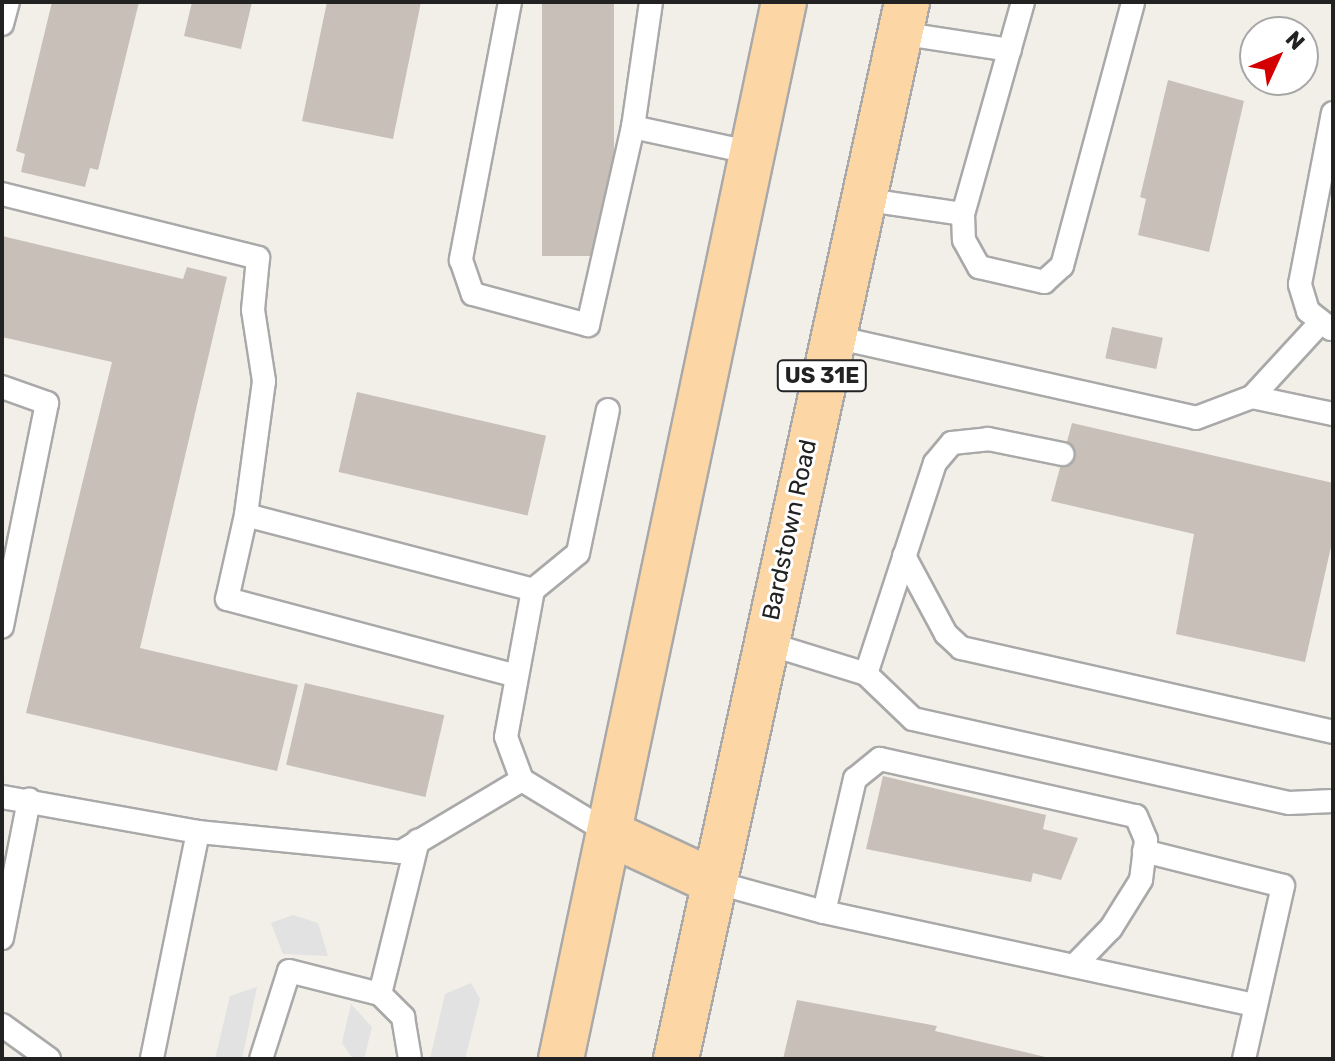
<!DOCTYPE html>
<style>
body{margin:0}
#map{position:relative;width:1335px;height:1061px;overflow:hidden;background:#f2efe9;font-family:Rubik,sans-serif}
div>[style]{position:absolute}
.parking>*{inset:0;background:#e2e2e2}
.building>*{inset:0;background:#c7bfb8;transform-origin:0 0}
.roads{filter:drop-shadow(2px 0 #a9a9a9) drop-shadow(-2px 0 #a9a9a9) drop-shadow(0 2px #a9a9a9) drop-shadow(0 -2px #a9a9a9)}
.service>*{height:22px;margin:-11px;padding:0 11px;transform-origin:11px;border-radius:11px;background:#fff}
.primary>*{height:44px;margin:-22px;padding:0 22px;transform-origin:22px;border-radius:22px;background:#fcd6a4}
span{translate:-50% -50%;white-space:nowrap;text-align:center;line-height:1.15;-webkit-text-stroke:6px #fff;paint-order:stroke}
.shield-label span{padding:2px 6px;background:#fff;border:2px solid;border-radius:6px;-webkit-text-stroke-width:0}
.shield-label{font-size:22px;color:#222;font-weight:700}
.street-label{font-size:24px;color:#222}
.frame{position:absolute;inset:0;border:4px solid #222;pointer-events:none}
.north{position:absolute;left:1239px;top:16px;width:80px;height:80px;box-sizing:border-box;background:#fff;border:2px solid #a7a7a7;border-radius:50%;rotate:46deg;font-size:22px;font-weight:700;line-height:32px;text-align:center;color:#222}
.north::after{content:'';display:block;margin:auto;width:28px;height:36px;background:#d40000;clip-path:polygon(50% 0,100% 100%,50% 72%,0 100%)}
</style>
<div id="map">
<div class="parking">
<i style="clip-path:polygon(293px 915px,318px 923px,328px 956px,283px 954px,271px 923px)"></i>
<i style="clip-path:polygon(471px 983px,480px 999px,465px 1059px,430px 1059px,445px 994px)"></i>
<i style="clip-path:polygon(257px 987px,242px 1059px,215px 1059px,230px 996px)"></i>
<i style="clip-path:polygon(351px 1004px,372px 1027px,364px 1059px,353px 1059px,342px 1043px)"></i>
</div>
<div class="building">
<i style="clip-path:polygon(52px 2px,139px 2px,98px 170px,90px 168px,85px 187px,21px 172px,25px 154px,16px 151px)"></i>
<i style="clip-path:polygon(192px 2px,252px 2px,241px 49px,184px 36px)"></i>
<i style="clip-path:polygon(327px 2px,421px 2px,393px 139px,302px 121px)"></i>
<i style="left:542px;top:2px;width:72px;height:254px"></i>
<i style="clip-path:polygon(1168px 80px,1244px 101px,1209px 252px,1138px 235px,1146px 199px,1140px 197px)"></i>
<i style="clip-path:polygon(2px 236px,183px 279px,187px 267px,227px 277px,140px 648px,298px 685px,277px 771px,26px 713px,112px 362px,2px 337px)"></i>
<i style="left:1112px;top:327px;width:52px;height:32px;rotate:12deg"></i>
<i style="left:357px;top:392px;width:194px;height:82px;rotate:13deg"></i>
<i style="clip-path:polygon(1072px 423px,1333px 483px,1333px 538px,1305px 662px,1176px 634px,1194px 534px,1051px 501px)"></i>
<i style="left:305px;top:683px;width:143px;height:84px;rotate:13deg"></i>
<i style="clip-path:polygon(883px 776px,1046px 815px,1043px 829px,1078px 838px,1061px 880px,1033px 873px,1031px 882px,866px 849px)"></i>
<i style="clip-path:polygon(797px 1000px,937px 1026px,935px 1031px,1054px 1059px,783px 1059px)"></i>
</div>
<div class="roads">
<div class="service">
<i style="left:510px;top:2px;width:263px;rotate:100.8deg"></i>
<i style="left:461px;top:260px;width:36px;rotate:71deg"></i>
<i style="left:473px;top:294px;width:119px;rotate:15.1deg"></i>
<i style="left:588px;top:325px;width:203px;rotate:-77.2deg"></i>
<i style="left:633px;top:127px;width:119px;rotate:12.2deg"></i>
<i style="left:1023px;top:2px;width:220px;rotate:105.8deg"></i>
<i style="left:963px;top:214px;width:26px;rotate:88deg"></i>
<i style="left:964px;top:240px;width:31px;rotate:61deg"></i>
<i style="left:979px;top:267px;width:67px;rotate:13deg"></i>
<i style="left:1044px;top:282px;width:24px;rotate:-42deg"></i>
<i style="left:1062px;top:266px;width:273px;rotate:-74.9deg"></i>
<i style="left:2px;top:24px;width:23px;rotate:-75deg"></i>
<i style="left:899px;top:33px;width:112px;rotate:8.7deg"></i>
<i style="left:633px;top:127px;width:126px;rotate:-81.8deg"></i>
<i style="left:2px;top:194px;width:264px;rotate:14deg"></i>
<i style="left:258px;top:258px;width:52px;rotate:95.5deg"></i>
<i style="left:253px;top:310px;width:72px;rotate:81.2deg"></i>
<i style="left:264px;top:381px;width:135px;rotate:97.7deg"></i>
<i style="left:246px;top:515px;width:297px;rotate:14.6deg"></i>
<i style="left:533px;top:590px;width:149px;rotate:100.4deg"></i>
<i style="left:506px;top:737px;width:46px;rotate:69.6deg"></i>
<i style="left:861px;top:199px;width:103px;rotate:8.4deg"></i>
<i style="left:1331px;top:329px;width:29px;rotate:-142deg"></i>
<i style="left:1308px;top:311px;width:28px;rotate:-107deg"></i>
<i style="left:1300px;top:284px;width:174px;rotate:-79.1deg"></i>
<i style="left:830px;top:336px;width:375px;rotate:12.6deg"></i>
<i style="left:1196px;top:418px;width:60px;rotate:-20.6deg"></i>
<i style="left:1252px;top:397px;width:100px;rotate:-47.4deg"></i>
<i style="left:2px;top:387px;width:48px;rotate:19.6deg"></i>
<i style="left:47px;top:403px;width:228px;rotate:101.4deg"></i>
<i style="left:1252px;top:397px;width:83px;rotate:11.9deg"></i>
<i style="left:246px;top:515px;width:86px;rotate:102.7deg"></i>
<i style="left:227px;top:599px;width:299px;rotate:14.9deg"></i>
<i style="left:904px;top:556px;width:89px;rotate:61.7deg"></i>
<i style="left:946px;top:634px;width:21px;rotate:43deg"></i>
<i style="left:961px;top:648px;width:381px;rotate:12.7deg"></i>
<i style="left:533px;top:590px;width:58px;rotate:-39.4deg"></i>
<i style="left:578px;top:553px;width:146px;rotate:-78.2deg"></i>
<i style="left:766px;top:643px;width:105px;rotate:17.2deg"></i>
<i style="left:866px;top:674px;width:65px;rotate:43.8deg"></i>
<i style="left:913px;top:719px;width:385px;rotate:12.6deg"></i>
<i style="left:1289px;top:803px;width:44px;rotate:-2.6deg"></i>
<i style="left:866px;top:674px;width:222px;rotate:-71.9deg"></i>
<i style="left:935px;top:463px;width:26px;rotate:-50deg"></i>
<i style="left:952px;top:443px;width:36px;rotate:-6deg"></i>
<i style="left:988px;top:439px;width:76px;rotate:11.5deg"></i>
<i style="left:2px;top:797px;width:199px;rotate:10.1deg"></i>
<i style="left:198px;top:832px;width:232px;rotate:101.5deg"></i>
<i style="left:198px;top:832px;width:204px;rotate:5.6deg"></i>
<i style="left:401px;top:852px;width:141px;rotate:-30.8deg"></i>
<i style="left:522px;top:780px;width:102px;rotate:31.3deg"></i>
<i style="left:1144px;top:851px;width:143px;rotate:14.1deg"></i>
<i style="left:1283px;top:886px;width:177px;rotate:102.7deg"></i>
<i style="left:714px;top:882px;width:114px;rotate:15.3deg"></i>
<i style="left:824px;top:912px;width:441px;rotate:12.2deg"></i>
<i style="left:824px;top:912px;width:137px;rotate:-76.9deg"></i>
<i style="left:855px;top:779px;width:32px;rotate:-39deg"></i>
<i style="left:880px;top:759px;width:262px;rotate:12.6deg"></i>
<i style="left:1136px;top:816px;width:26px;rotate:67deg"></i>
<i style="left:1146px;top:840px;width:40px;rotate:97.1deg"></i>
<i style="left:1141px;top:880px;width:57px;rotate:122deg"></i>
<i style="left:1111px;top:928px;width:53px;rotate:134.2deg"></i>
<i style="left:2px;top:938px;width:141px;rotate:-78.9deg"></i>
<i style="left:380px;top:994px;width:158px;rotate:-76.1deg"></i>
<i style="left:2px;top:1025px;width:58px;rotate:35.9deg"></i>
<i style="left:261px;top:1059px;width:92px;rotate:-72.3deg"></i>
<i style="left:289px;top:971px;width:94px;rotate:14.2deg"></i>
<i style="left:380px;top:994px;width:33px;rotate:45deg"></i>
<i style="left:403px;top:1017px;width:43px;rotate:80.5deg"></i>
</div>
<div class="primary">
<i style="left:609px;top:833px;width:116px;rotate:25deg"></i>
<i style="left:561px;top:1059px;width:1080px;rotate:-78.09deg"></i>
<i style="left:676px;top:1059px;width:1082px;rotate:-77.67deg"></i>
</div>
</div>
<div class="shield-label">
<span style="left:822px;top:376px">US 31E</span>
</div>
<div class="street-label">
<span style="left:790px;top:530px;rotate:-78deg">Bardstown Road</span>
</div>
<div class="frame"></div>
<div class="north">N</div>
</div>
